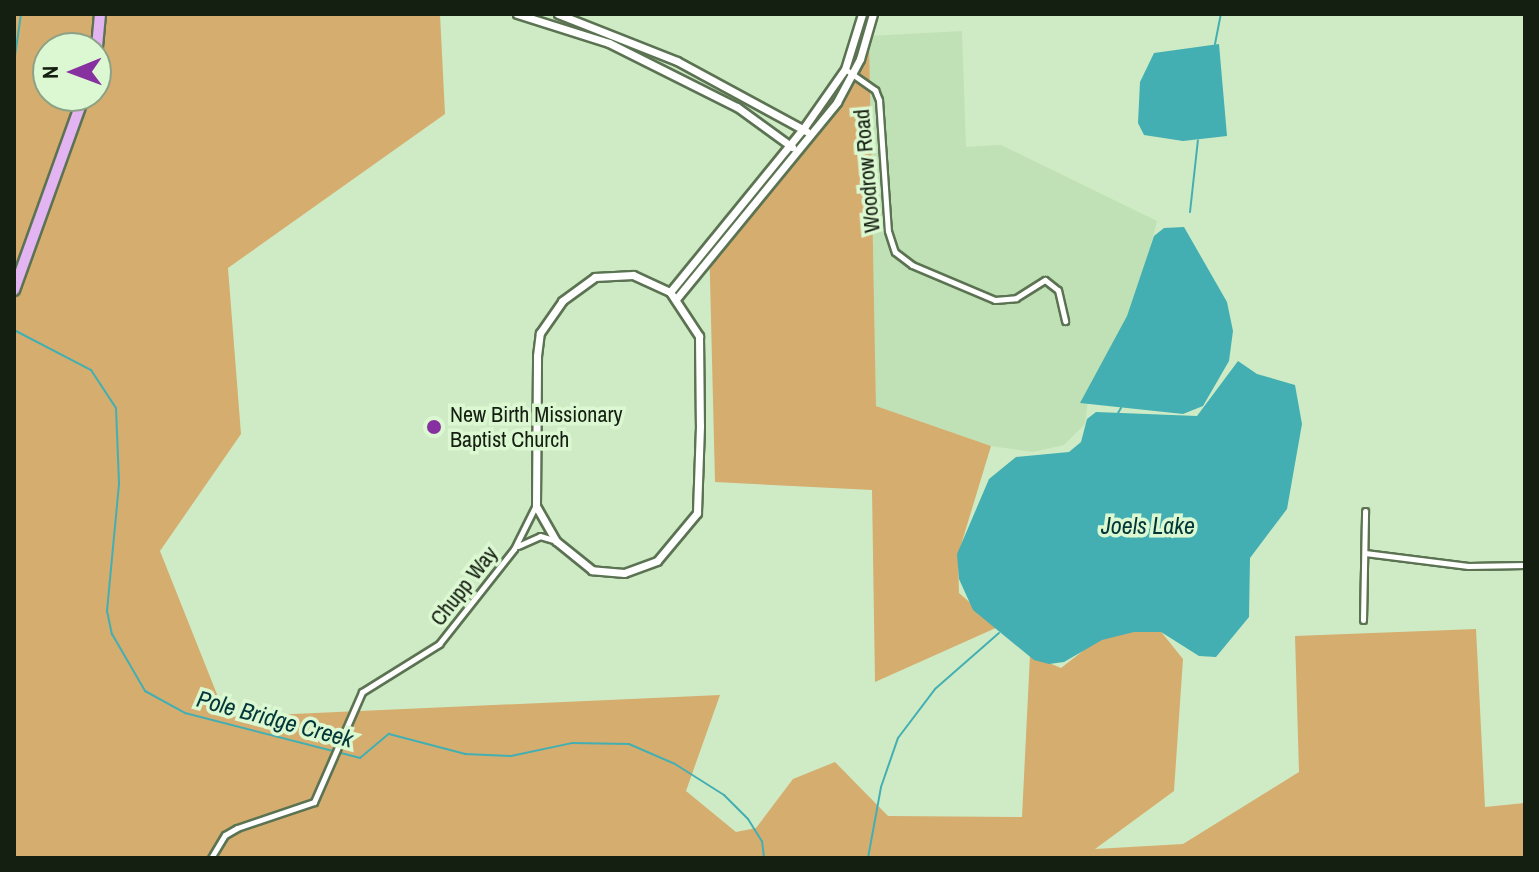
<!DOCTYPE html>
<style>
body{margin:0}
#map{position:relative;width:1539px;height:872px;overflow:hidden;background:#cfebc5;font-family:"Archivo Narrow",sans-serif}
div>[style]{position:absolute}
.built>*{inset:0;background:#c0e1b5}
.green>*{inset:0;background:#d5ad6f}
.water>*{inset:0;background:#43afb2}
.stream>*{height:2px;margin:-1px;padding:0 1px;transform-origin:1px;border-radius:1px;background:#43afb2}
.roads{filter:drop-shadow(2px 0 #5b7352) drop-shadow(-2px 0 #5b7352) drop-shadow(0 2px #5b7352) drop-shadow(0 -2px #5b7352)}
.minor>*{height:5px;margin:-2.5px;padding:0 2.5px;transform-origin:2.5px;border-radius:2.5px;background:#fff}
.tertiary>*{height:7px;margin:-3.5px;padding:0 3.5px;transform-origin:3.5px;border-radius:3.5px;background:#fff}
.motorway>*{height:10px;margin:-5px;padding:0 5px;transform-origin:5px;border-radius:5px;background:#e2b4f2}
.dots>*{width:22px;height:22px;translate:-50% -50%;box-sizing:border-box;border:4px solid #dcf8d2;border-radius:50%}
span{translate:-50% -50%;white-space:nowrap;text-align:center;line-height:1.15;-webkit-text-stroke:7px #dcf8d2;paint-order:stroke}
.street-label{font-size:22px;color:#151f11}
.poi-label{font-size:22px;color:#151f11}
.left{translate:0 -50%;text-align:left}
.water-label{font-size:24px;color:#023738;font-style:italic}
.frame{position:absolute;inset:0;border:16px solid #151f11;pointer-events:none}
.north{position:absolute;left:32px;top:32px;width:80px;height:80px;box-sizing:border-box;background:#dcf8d2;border:2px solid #8ca185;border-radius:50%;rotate:269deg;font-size:22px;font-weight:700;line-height:32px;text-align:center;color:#151f11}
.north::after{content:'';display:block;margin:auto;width:28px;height:36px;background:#86319f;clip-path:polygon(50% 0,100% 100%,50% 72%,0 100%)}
</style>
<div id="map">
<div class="built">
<i style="clip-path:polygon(962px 31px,966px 147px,1001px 145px,1157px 221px,1134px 311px,1088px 399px,1085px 424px,1064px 445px,1033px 452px,991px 446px,876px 406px,869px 36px)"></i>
</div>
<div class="green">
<i style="clip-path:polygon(evenodd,14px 14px,440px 14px,445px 114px,228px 268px,241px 434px,160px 551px,226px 717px,720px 695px,686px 791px,736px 832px,756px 828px,793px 779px,835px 762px,888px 816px,1022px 817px,1030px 655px,1061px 668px,1102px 636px,1158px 628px,1183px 659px,1174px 791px,1095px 849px,1183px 844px,1299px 772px,1295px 636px,1476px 629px,1485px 807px,1525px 803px,1525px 858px,14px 858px,14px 14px,48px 48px,96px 48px,96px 96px,48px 96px,48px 48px)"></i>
<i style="clip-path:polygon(869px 36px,876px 406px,991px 446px,958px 555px,959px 593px,998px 627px,875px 682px,872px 490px,715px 482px,709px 238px)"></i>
</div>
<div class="water">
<i style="clip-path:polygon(1219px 44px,1227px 136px,1183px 141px,1144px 135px,1138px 123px,1140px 82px,1154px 53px)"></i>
<i style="clip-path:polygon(1184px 227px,1227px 302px,1233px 331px,1229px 361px,1203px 406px,1183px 414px,1080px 403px,1127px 316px,1154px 236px,1164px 228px)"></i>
<i style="clip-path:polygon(1238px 361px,1257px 374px,1295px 385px,1302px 424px,1287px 509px,1250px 558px,1249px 617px,1216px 657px,1199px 656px,1161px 632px,1134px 632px,1102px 640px,1064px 662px,1049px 664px,1034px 660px,973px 610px,959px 579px,957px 554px,989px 479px,1016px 457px,1069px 452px,1081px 442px,1087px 419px,1096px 412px,1197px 416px)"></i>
</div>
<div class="stream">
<i style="left:1215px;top:44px;width:31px;rotate:-79deg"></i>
<i style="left:14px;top:63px;width:49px;rotate:-81.9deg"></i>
<i style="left:14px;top:137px;width:53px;rotate:90deg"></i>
<i style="left:1190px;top:212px;width:72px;rotate:-83.7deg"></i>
<i style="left:14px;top:330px;width:87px;rotate:27.5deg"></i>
<i style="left:91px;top:370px;width:45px;rotate:56.7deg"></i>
<i style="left:116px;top:408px;width:76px;rotate:87.7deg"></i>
<i style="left:119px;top:484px;width:128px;rotate:95.4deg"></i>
<i style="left:107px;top:611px;width:24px;rotate:78deg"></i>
<i style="left:112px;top:634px;width:66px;rotate:59.9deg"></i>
<i style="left:145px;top:691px;width:46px;rotate:28.8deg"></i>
<i style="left:185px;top:713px;width:181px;rotate:14.4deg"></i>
<i style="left:360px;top:758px;width:38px;rotate:-40deg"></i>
<i style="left:389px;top:734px;width:79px;rotate:14.7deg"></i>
<i style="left:465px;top:754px;width:46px;rotate:2.5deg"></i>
<i style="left:511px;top:756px;width:62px;rotate:-12deg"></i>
<i style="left:572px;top:743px;width:57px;rotate:1deg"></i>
<i style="left:629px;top:744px;width:50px;rotate:23.5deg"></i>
<i style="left:675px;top:764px;width:58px;rotate:32.3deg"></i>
<i style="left:724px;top:795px;width:34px;rotate:45deg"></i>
<i style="left:748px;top:819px;width:26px;rotate:58deg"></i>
<i style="left:762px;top:841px;width:17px;rotate:83deg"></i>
<i style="left:1118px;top:413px;width:6px;rotate:-59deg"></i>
<i style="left:868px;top:858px;width:72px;rotate:-79.6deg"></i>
<i style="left:881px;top:787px;width:52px;rotate:-70.9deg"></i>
<i style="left:898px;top:738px;width:61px;rotate:-52.9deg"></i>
<i style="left:935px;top:689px;width:85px;rotate:-41.2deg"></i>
</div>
<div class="roads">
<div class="minor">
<i style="left:845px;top:69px;width:37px;rotate:35deg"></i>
<i style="left:875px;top:90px;width:11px;rotate:68deg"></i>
<i style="left:879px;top:100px;width:131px;rotate:86.1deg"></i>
<i style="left:888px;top:231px;width:22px;rotate:72deg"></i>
<i style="left:895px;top:252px;width:21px;rotate:37deg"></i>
<i style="left:912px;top:265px;width:90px;rotate:22.9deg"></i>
<i style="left:995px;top:300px;width:21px;rotate:-5deg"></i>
<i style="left:1016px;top:298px;width:34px;rotate:-32deg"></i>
<i style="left:1045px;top:280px;width:16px;rotate:38deg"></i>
<i style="left:1058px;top:290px;width:32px;rotate:77deg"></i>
<i style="left:518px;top:546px;width:24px;rotate:-24deg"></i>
<i style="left:540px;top:536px;width:17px;rotate:17deg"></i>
<i style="left:1365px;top:553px;width:104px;rotate:7.2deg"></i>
<i style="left:1468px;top:566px;width:57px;rotate:-1deg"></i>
<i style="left:1363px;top:620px;width:109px;rotate:-88.9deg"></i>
<i style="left:211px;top:858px;width:27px;rotate:-59deg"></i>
<i style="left:225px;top:835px;width:14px;rotate:-30deg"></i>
<i style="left:237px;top:828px;width:81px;rotate:-18.7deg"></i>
<i style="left:314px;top:802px;width:120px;rotate:-66.4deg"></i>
<i style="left:362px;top:692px;width:91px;rotate:-31.9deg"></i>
<i style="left:439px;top:644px;width:121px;rotate:-51.7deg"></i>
<i style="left:514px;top:549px;width:47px;rotate:-63.4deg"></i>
</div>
<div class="tertiary">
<i style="left:517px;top:14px;width:96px;rotate:17.5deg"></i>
<i style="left:609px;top:43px;width:143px;rotate:26.6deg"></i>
<i style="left:737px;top:107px;width:68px;rotate:36deg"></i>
<i style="left:558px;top:14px;width:128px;rotate:21.6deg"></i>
<i style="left:677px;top:61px;width:147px;rotate:28.5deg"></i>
<i style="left:633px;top:275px;width:41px;rotate:24.7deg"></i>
<i style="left:670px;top:292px;width:53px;rotate:56.6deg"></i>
<i style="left:699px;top:336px;width:90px;rotate:89.4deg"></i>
<i style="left:700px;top:426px;width:87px;rotate:92deg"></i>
<i style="left:697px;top:513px;width:62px;rotate:129.8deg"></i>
<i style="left:657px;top:561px;width:35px;rotate:160deg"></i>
<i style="left:624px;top:573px;width:32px;rotate:-175deg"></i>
<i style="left:592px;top:570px;width:46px;rotate:-141.1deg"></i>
<i style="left:556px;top:541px;width:40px;rotate:-119.7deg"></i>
<i style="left:536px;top:506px;width:150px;rotate:-89.6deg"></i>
<i style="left:537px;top:356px;width:23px;rotate:-83deg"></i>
<i style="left:540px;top:333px;width:39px;rotate:-55deg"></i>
<i style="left:562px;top:301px;width:41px;rotate:-36deg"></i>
<i style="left:595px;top:277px;width:38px;rotate:-3deg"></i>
<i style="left:670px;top:292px;width:210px;rotate:-50.8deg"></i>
<i style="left:803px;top:129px;width:73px;rotate:-55deg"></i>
<i style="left:845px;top:69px;width:58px;rotate:-72.8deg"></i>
<i style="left:676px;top:299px;width:254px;rotate:-50.7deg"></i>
<i style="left:837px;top:102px;width:49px;rotate:-61.9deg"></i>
<i style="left:860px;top:59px;width:47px;rotate:-73.9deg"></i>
</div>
<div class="motorway">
<i style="left:96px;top:58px;width:44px;rotate:-84.8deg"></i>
<i style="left:14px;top:290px;width:206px;rotate:-70.2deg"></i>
</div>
</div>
<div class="dots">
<i style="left:434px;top:427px;background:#86319f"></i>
</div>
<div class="street-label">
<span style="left:867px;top:171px;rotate:-95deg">Woodrow Road</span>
<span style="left:464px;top:586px;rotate:-52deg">Chupp Way</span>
</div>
<div class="poi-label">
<span class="left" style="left:450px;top:427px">New Birth Missionary<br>Baptist Church</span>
</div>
<div class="water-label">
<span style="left:1148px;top:526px">Joels Lake</span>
<span style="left:275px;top:719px;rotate:15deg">Pole Bridge Creek</span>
</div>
<div class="frame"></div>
<div class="north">N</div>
</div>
